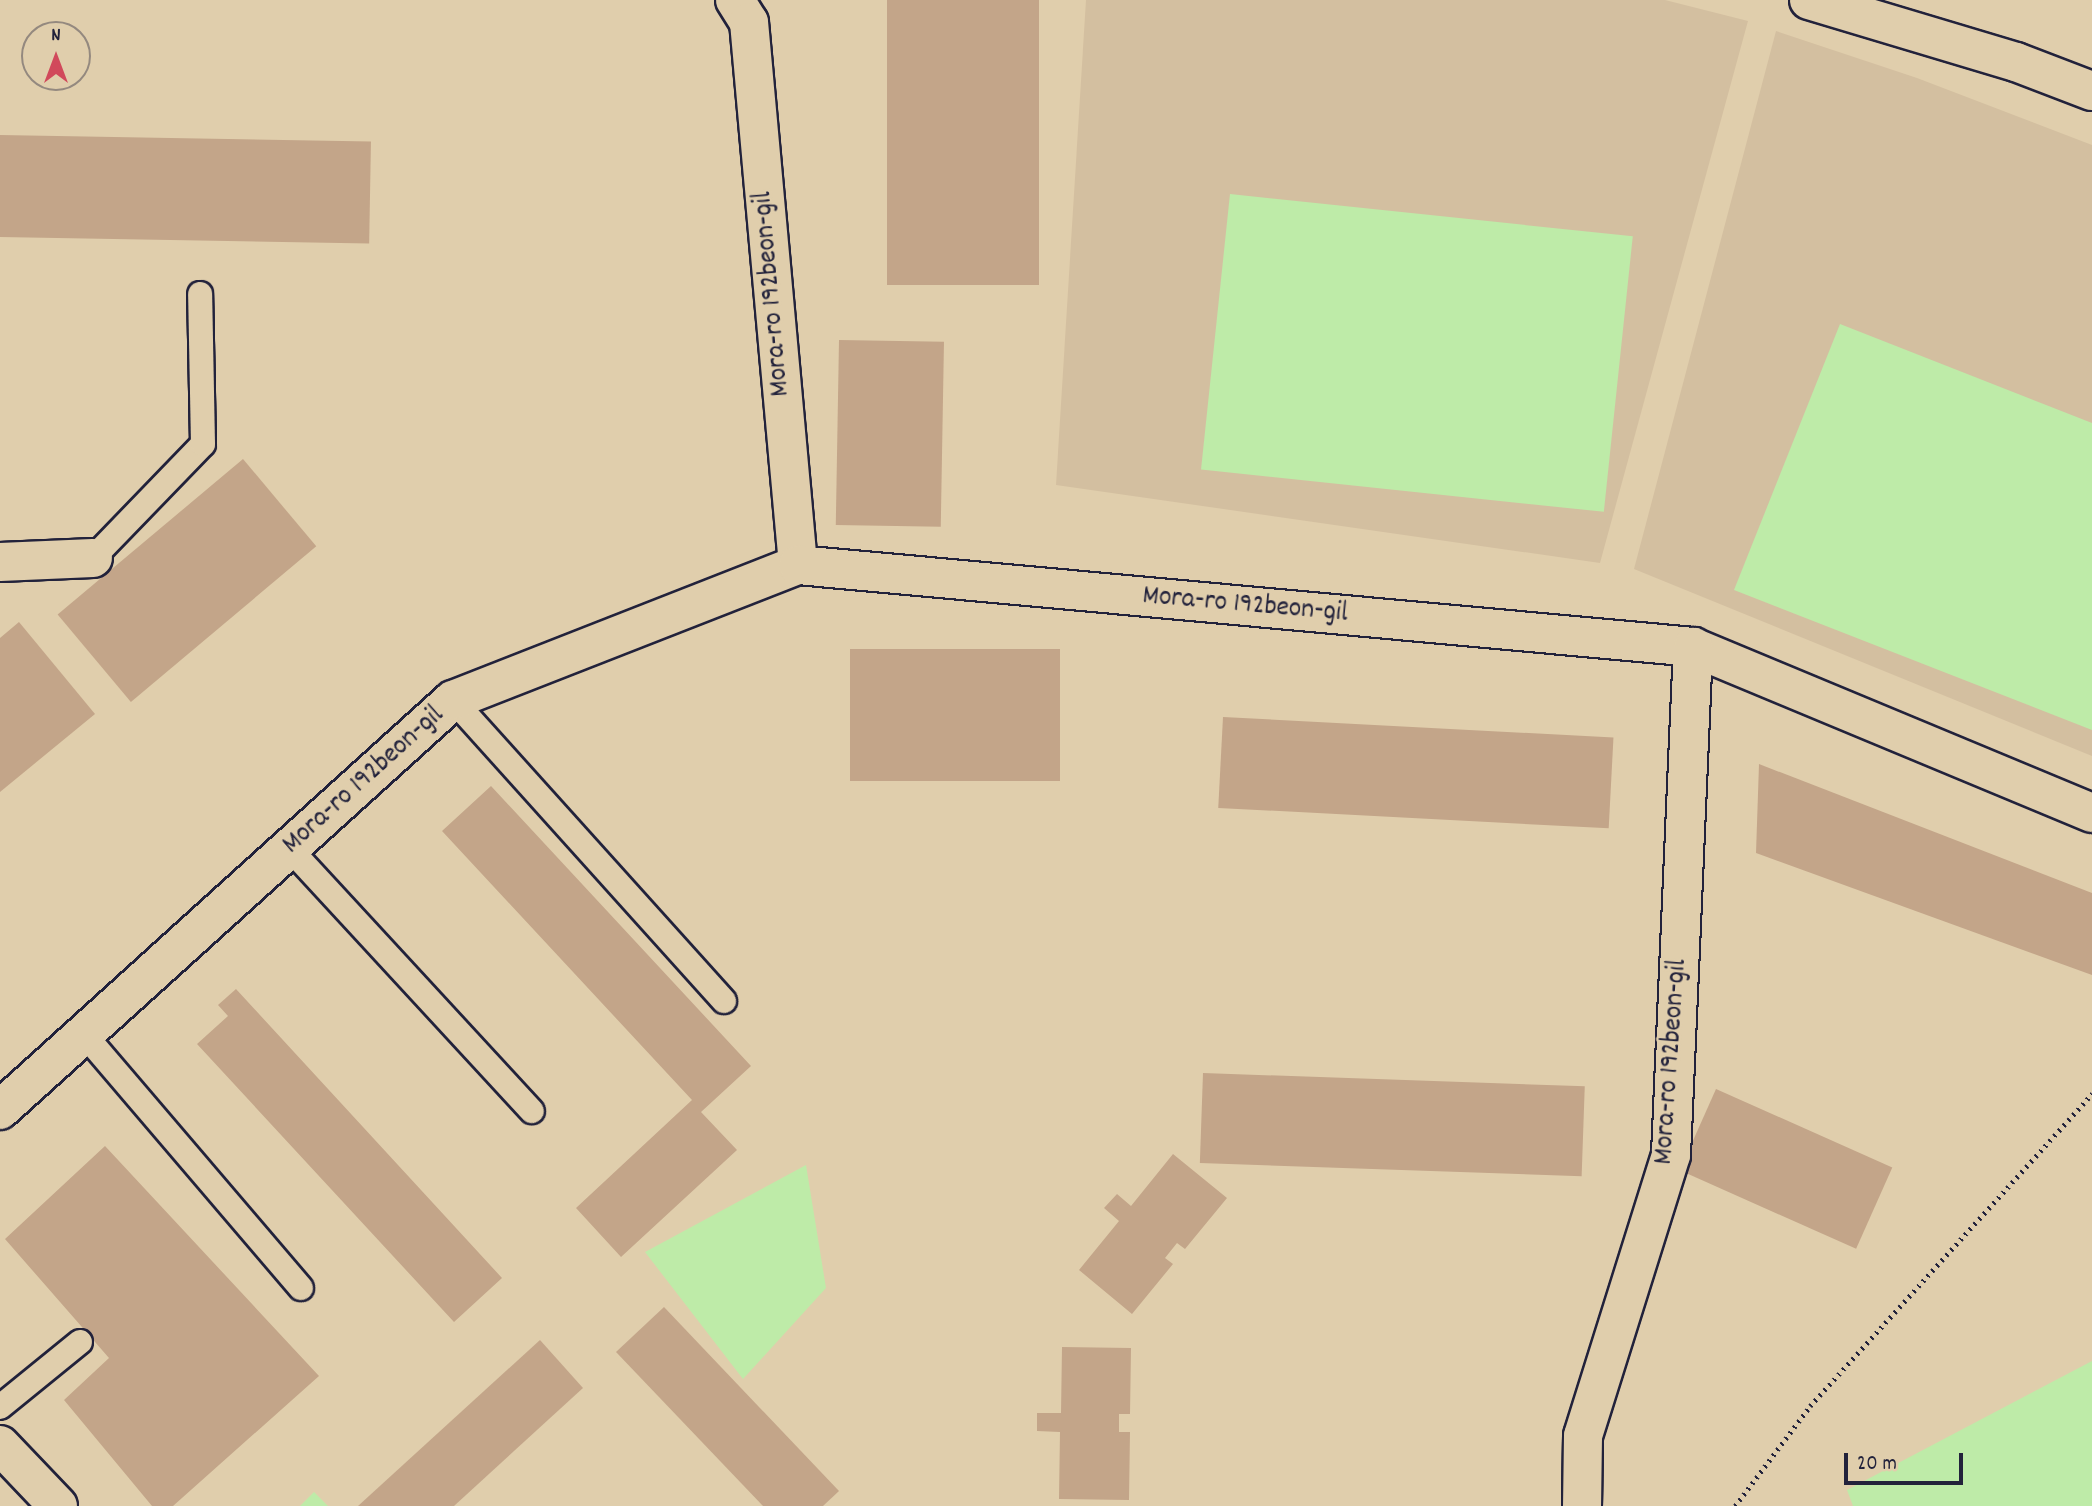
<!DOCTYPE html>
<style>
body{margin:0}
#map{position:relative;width:2092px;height:1506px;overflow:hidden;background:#e0ceac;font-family:Dekko,sans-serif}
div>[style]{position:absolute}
.built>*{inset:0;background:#d3bfa0}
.green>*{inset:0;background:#beeba8;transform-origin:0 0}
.building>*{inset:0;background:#c3a589;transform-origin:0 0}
.path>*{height:4.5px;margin-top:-2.25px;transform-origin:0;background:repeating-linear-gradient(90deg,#22223b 0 2px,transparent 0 7px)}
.roads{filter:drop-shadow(2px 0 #22223b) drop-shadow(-2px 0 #22223b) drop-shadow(0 2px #22223b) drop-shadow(0 -2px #22223b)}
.service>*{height:24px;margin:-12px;padding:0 12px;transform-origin:12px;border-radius:12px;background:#e0ceac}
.minor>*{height:38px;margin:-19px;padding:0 19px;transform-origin:19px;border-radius:19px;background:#e0ceac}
.secondary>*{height:38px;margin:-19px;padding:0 19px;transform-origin:19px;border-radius:19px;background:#e0ceac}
span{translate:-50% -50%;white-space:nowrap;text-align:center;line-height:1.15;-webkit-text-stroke:5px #e0ceac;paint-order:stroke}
.street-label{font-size:28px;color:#22223b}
.north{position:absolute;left:21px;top:21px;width:70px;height:70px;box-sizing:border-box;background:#e0ceac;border:2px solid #94897f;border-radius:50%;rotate:0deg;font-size:19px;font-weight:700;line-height:28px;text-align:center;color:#22223b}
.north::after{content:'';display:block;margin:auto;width:24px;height:32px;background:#d1495b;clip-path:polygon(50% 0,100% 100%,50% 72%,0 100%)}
.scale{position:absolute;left:1844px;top:1453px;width:119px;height:32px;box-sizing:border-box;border:4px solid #22223b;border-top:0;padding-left:9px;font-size:21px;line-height:24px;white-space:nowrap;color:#22223b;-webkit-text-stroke:5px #e0ceac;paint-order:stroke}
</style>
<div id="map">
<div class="built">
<i style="clip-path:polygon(1086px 0,1665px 0,1748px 21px,1600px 563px,1056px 485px)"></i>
<i style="clip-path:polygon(1776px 31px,1917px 78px,2092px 145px,2092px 756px,1634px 569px)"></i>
</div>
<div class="green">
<i style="left:1230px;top:194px;width:405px;height:277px;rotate:6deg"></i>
<i style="clip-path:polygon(1840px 324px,2092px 423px,2092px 730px,1734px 590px)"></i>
<i style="clip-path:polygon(806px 1165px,826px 1288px,743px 1379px,645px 1252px)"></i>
<i style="clip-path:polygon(2092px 1361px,2092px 1506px,1853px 1506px,1847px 1490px)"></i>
<i style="clip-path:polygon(314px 1492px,328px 1506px,300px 1506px)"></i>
</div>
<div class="building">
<i style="left:887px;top:0;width:152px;height:285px"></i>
<i style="left:0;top:135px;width:371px;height:102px;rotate:1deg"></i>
<i style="left:839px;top:340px;width:105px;height:185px;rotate:1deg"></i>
<i style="left:243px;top:459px;width:114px;height:242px;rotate:50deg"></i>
<i style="clip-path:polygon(19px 622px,95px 714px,0 792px,0 638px)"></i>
<i style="left:1060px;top:649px;width:132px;height:210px;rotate:90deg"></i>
<i style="left:1223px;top:717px;width:391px;height:91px;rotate:3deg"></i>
<i style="clip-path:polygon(1759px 764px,2092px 893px,2092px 975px,1756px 853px)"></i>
<i style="clip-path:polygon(491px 786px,751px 1066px,701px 1112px,737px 1150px,621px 1257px,576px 1208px,692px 1100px,442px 831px)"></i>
<i style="clip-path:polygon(236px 989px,502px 1278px,454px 1322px,197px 1044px,228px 1016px,218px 1005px)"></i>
<i style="left:1203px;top:1073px;width:382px;height:90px;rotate:2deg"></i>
<i style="left:1716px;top:1089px;width:193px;height:89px;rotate:24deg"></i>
<i style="clip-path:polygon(105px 1146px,319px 1376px,173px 1506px,152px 1506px,64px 1400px,109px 1358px,5px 1239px)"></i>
<i style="clip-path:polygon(1173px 1154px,1227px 1198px,1185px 1249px,1177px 1243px,1165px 1258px,1173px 1264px,1132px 1314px,1079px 1270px,1119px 1221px,1104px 1208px,1117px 1194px,1131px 1206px)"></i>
<i style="clip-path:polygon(664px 1307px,839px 1491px,823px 1506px,763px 1506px,616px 1352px)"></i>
<i style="clip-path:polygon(540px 1340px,583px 1388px,454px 1506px,358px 1506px)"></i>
<i style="clip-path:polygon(1062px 1347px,1131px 1348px,1130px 1414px,1119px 1414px,1119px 1432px,1130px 1432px,1129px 1500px,1059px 1499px,1060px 1432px,1037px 1431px,1037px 1413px,1061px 1413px)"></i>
</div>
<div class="path">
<i style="left:1735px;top:1506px;width:125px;rotate:-53.1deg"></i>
<i style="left:1810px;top:1406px;width:421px;rotate:-47.9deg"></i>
</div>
<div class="roads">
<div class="service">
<i style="left:93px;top:558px;width:158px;rotate:-46deg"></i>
<i style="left:203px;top:444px;width:150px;rotate:-91.1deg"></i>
<i style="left:453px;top:700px;width:405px;rotate:48deg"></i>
<i style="left:289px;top:848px;width:358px;rotate:47.3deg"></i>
<i style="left:84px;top:1034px;width:334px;rotate:49.5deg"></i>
<i style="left:0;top:1407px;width:103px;rotate:-39.1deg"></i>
</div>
<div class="minor">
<i style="left:735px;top:0;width:26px;rotate:58deg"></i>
<i style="left:749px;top:22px;width:545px;rotate:84.84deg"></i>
<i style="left:0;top:562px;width:93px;rotate:-2.5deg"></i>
<i style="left:1693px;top:647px;width:432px;rotate:22.6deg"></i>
<i style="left:0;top:1110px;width:611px;rotate:-42.15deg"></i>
<i style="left:453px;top:700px;width:370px;rotate:-21.4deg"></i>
<i style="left:798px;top:565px;width:899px;rotate:5.23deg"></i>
<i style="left:1693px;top:647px;width:508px;rotate:92.48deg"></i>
<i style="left:1671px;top:1155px;width:294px;rotate:107.4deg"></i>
<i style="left:1583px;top:1436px;width:70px;rotate:90.8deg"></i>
<i style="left:0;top:1445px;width:84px;rotate:46.4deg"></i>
</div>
<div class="secondary">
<i style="left:1809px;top:0;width:216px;rotate:16.7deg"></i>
<i style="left:2016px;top:62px;width:81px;rotate:20.9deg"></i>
</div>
</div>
<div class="street-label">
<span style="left:773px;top:294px;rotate:-95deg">Mora-ro 192beon-gil</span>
<span style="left:1245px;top:606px;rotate:5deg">Mora-ro 192beon-gil</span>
<span style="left:364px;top:781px;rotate:-42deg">Mora-ro 192beon-gil</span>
<span style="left:1672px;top:1062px;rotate:-86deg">Mora-ro 192beon-gil</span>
</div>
<div class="north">N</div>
<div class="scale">20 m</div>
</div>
